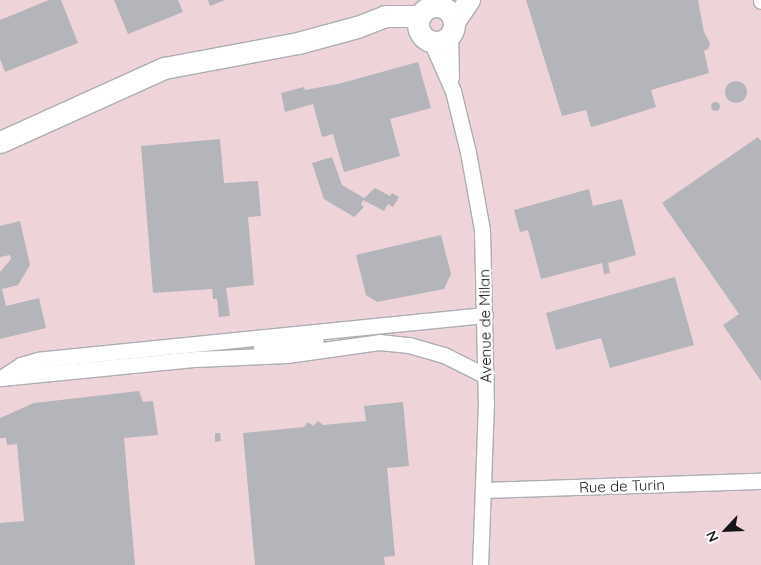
<!DOCTYPE html>
<style>
body{margin:0}
#map{position:relative;width:761px;height:565px;overflow:hidden;background:#e3e5eb;font-family:Quicksand,sans-serif}
div>[style]{position:absolute}
.industrial>*{inset:0;background:#eed4d9;transform-origin:0 0}
.building>*{inset:0;background:#b3b5ba}
.round{border-radius:50%}
.roads{filter:drop-shadow(1px 0 #acaeb3) drop-shadow(-1px 0 #acaeb3) drop-shadow(0 1px #acaeb3) drop-shadow(0 -1px #acaeb3)}
.street>*{height:15px;margin:-7.5px;padding:0 7.5px;transform-origin:7.5px;border-radius:7.5px;background:#fff}
.secondary>*{height:21px;margin:-10.5px;padding:0 10.5px;transform-origin:10.5px;border-radius:10.5px;background:#fff}
.secondary>.ring{margin:-10.5px;padding:0;box-sizing:content-box;background:none;border:21px solid #fff;border-radius:50%}
span{translate:-50% -50%;white-space:nowrap;text-align:center;line-height:1.15;-webkit-text-stroke:4.5px #fff;paint-order:stroke}
.street-label{font-size:15px;color:#161618}
.north{position:absolute;left:701px;top:505px;width:50px;height:50px;-webkit-text-stroke:4px #fff;paint-order:stroke;rotate:245deg;font-size:14px;font-weight:700;line-height:20px;text-align:center;color:#161618}
.north::after{content:'';display:block;margin:auto;width:18px;height:22px;background:#161618;clip-path:polygon(50% 0,100% 100%,50% 72%,0 100%)}
</style>
<div id="map">
<div class="industrial">
<i style="left:0;top:0;width:761px;height:565px"></i>
</div>
<div class="building">
<i style="clip-path:polygon(49px 0,61px 0,78px 43px,5px 72px,0 59px,0 20px)"></i>
<i style="clip-path:polygon(114px 0,178px 0,183px 12px,128px 34px)"></i>
<i style="clip-path:polygon(208px 0,225px 0,210px 6px)"></i>
<i style="clip-path:polygon(526px 0,698px 0,704px 32px,710px 43px,708px 49px,704px 51px,709px 73px,651px 90px,656px 107px,599px 125px,591px 127px,586px 110px,562px 116px)"></i>
<i style="clip-path:polygon(418px 62px,431px 108px,390px 119px,400px 156px,344px 172px,333px 134px,322px 137px,313px 104px,285px 112px,281px 93px,304px 87px,305px 90px,338px 84px)"></i>
<i class="round" style="left:725px;top:81px;width:22px;height:22px"></i>
<i class="round" style="left:710.5px;top:101.5px;width:9px;height:9px"></i>
<i style="clip-path:polygon(758px 137px,761px 141px,761px 381px,723px 325px,739px 314px,662px 203px)"></i>
<i style="clip-path:polygon(220px 139px,224px 183px,258px 181px,261px 216px,248px 217px,254px 285px,226px 288px,230px 316px,219px 317px,217px 299px,213px 299px,212px 289px,153px 293px,141px 146px)"></i>
<i style="clip-path:polygon(332px 157px,342px 185px,364px 198px,375px 188px,390px 196px,392px 193px,399px 197px,393px 207px,388px 204px,384px 211px,363px 200px,361px 205px,364px 207px,354px 217px,324px 199px,312px 163px)"></i>
<i style="clip-path:polygon(589px 189px,593px 206px,622px 199px,636px 255px,608px 263px,610px 273px,604px 274px,602px 263px,541px 279px,528px 230px,520px 232px,514px 210px)"></i>
<i style="clip-path:polygon(20px 221px,30px 265px,18px 285px,2px 289px,6px 306px,39px 298px,46px 328px,0 339px,0 272px,11px 259px,10px 255px,0 257px,0 226px)"></i>
<i style="clip-path:polygon(441px 235px,451px 274px,444px 289px,377px 302px,366px 295px,356px 255px)"></i>
<i style="clip-path:polygon(675px 277px,694px 345px,610px 368px,601px 338px,556px 350px,546px 313px)"></i>
<i style="clip-path:polygon(139px 391px,143px 402px,153px 401px,158px 435px,124px 438px,135px 565px,0 565px,0 523px,24px 521px,17px 444px,7px 445px,6px 438px,0 438px,0 418px,34px 403px)"></i>
<i style="clip-path:polygon(403px 402px,409px 466px,387px 468px,395px 556px,384px 557px,385px 565px,255px 565px,243px 433px,304px 427px,308px 422px,313px 426px,318px 421px,323px 425px,366px 421px,364px 406px)"></i>
<i style="clip-path:polygon(215px 433px,220px 433px,221px 441px,215px 442px)"></i>
</div>
<div class="roads">
<div class="street">
<i style="left:761px;top:0;width:1px;rotate:90deg"></i>
<i style="left:450px;top:35px;width:42px;rotate:88.6deg"></i>
<i style="left:431px;top:41px;width:55px;rotate:66.3deg"></i>
<i style="left:453px;top:91px;width:63px;rotate:76.2deg"></i>
<i style="left:468px;top:152px;width:79px;rotate:79.8deg"></i>
<i style="left:482px;top:230px;width:173px;rotate:88.7deg"></i>
<i style="left:486px;top:403px;width:162px;rotate:92.1deg"></i>
<i style="left:485px;top:315px;width:449px;rotate:174.3deg"></i>
<i style="left:38px;top:360px;width:18px;rotate:164deg"></i>
<i style="left:21px;top:365px;width:24px;rotate:147deg"></i>
<i style="left:1px;top:378px;width:196px;rotate:-5.6deg"></i>
<i style="left:196px;top:359px;width:91px;rotate:-2.5deg"></i>
<i style="left:287px;top:355px;width:93px;rotate:-8deg"></i>
<i style="left:379px;top:342px;width:30px;rotate:6deg"></i>
<i style="left:409px;top:345px;width:36px;rotate:16deg"></i>
<i style="left:444px;top:355px;width:47px;rotate:26.6deg"></i>
<i style="left:261px;top:348px;width:55px;rotate:-7.3deg"></i>
<i style="left:484px;top:490px;width:277px;rotate:-1.9deg"></i>
</div>
<div class="secondary">
<i class="ring" style="left:418px;top:6px;width:15px;height:15px"></i>
<i style="left:454px;top:22px;width:27px;rotate:-56deg"></i>
<i style="left:0;top:142px;width:180px;rotate:-24.3deg"></i>
<i style="left:164px;top:68px;width:136px;rotate:-10.6deg"></i>
<i style="left:298px;top:43px;width:61px;rotate:-15.2deg"></i>
<i style="left:357px;top:27px;width:30px;rotate:-21deg"></i>
<i style="left:385px;top:16px;width:35px"></i>
</div>
</div>
<div class="street-label">
<span style="left:485px;top:326px;rotate:-91deg">Avenue de Milan</span>
<span style="left:622px;top:486px;rotate:-2deg">Rue de Turin</span>
</div>
<div class="north">N</div>
</div>
